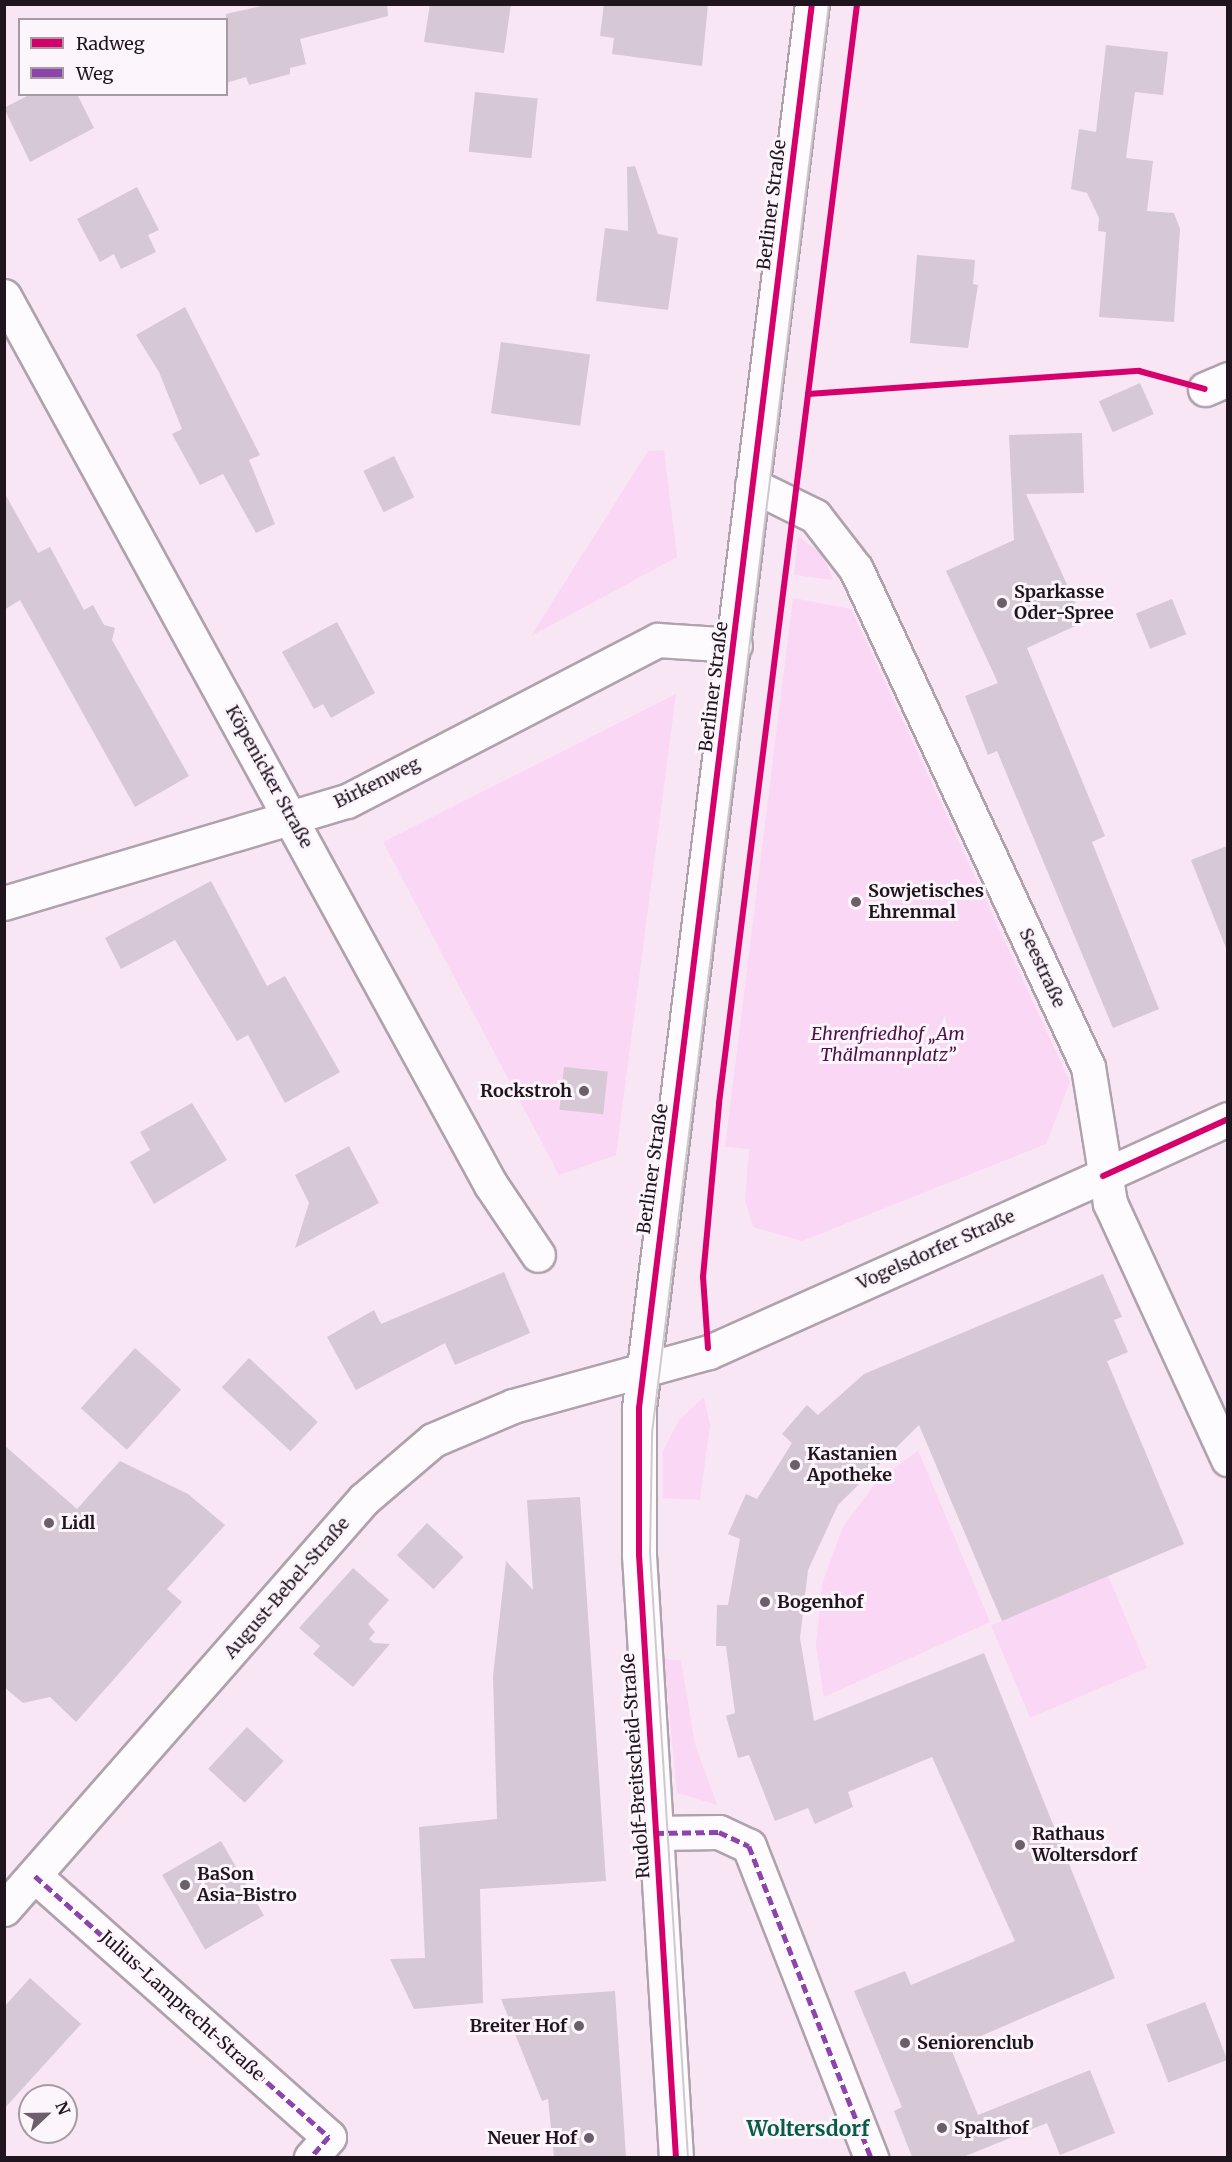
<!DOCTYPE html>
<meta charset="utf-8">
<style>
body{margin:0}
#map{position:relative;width:1232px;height:2162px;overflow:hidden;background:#f8e6f5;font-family:Merriweather,serif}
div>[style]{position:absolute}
.green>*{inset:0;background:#fad7f5;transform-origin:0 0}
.building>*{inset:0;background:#d6c8d4;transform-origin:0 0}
.roads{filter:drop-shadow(2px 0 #afa2ad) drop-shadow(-2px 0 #afa2ad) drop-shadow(0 2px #afa2ad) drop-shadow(0 -2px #afa2ad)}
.street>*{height:33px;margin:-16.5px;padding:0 16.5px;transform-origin:16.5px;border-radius:16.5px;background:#fefbfe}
.secondary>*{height:33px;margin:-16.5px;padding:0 16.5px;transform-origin:16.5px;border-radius:16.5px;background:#fefbfe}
.tram>*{height:1.5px;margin:-0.75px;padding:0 0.75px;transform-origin:0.75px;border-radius:0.75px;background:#cec9cd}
.quiet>*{height:4.5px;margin-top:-2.25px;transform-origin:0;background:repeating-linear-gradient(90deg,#8e44ad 0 9px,transparent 0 13.5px)}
.cycleway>*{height:6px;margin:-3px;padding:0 3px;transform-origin:3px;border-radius:3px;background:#d6006c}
.dots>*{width:16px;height:16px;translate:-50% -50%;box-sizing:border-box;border:3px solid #fcf5fb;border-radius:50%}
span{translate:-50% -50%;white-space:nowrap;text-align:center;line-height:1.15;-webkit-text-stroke:6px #fcf5fb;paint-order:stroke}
.street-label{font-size:18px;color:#20151f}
.poi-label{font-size:18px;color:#20151f;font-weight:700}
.left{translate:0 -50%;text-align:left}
.right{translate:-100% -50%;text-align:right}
.park-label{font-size:18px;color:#4e0f4b;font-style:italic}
.quarter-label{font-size:21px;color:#075c48;font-weight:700}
.frame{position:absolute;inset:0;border:6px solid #20151f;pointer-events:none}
.legend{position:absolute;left:18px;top:18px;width:210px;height:78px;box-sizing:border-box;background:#fcf5fb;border:2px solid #a49ba3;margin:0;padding:8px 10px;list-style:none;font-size:18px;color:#20151f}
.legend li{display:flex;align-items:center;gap:12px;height:30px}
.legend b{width:30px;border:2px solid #a49ba3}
.north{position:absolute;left:18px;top:2084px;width:60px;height:60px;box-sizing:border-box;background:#fcf5fb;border:2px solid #a49ba3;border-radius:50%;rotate:68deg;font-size:16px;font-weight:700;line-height:24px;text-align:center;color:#20151f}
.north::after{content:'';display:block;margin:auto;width:21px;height:27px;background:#6c5e6a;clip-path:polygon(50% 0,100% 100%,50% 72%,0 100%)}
</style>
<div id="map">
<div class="green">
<i style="clip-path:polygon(664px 450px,677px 557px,531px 636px,648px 451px)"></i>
<i style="clip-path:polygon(798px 536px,823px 555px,833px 580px,794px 575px)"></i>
<i style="clip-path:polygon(793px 598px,851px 609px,1070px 1082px,1046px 1144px,802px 1241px,753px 1227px,745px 1200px,749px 1149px,725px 1147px)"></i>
<i style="clip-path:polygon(676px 694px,616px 1155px,559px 1175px,383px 842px)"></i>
<i style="clip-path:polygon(704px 1397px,710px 1425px,700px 1500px,663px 1498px,663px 1451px,679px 1420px)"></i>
<i style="clip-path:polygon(918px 1450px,990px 1622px,824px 1697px,816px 1645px,822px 1584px,843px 1527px,875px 1484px)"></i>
<i style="left:1108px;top:1576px;width:100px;height:127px;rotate:67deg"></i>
<i style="clip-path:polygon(664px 1659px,681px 1660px,695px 1744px,717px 1805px,677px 1793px)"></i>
</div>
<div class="building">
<i style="clip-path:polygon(270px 4px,387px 4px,388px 16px,300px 39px,306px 64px,290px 68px,290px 74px,249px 85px,246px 77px,226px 83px,226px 14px)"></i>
<i style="clip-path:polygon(430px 4px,511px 4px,504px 53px,424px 42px)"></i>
<i style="clip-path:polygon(604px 4px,708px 4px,702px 66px,612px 54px,614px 38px,600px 36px)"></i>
<i style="clip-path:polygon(1106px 45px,1168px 52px,1163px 95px,1135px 92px,1126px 158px,1153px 161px,1147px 211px,1174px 213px,1180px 229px,1174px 322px,1099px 317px,1106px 232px,1098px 231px,1099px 218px,1087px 193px,1071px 189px,1079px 129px,1096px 132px)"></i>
<i style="left:475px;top:92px;width:63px;height:60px;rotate:6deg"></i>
<i style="clip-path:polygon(31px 94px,77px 94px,94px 128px,30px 162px,4px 108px)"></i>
<i style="clip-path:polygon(635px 166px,658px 234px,678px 238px,668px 310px,596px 301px,605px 228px,628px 231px,627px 167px)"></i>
<i style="clip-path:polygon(137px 187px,159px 230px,148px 235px,156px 252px,121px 269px,114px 254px,100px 262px,77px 219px)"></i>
<i style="clip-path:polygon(917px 255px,975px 260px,973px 284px,978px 285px,968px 348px,910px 343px)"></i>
<i style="clip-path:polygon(185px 307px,260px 455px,249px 460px,275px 524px,256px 533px,223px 474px,200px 485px,172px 434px,182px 429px,159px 372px,136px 335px)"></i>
<i style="left:501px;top:342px;width:90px;height:72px;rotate:8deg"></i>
<i style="left:1140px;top:383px;width:34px;height:45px;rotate:66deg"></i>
<i style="clip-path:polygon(1082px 433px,1084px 493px,1026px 494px,1084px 622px,1027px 648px,1105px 836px,1092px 842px,1159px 1009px,1113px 1028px,997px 751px,988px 755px,965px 696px,998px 683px,946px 571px,1014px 540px,1009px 435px)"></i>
<i style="left:394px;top:456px;width:46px;height:34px;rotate:64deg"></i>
<i style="clip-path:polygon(4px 492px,38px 553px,50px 547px,84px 610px,93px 605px,104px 625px,115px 628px,112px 640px,189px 776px,135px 807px,20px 600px,4px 610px)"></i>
<i style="left:1172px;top:599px;width:38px;height:39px;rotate:68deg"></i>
<i style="clip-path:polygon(337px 622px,375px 693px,331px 718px,323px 704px,314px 709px,282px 652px)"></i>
<i style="clip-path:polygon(1227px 846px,1227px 948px,1226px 948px,1191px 860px)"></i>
<i style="clip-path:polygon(211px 881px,267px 986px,285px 976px,340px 1072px,285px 1103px,248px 1035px,237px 1041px,175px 940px,121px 969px,105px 938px)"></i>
<i style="left:564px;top:1067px;width:44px;height:43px;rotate:6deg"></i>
<i style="clip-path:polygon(192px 1103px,227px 1160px,154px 1204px,130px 1162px,150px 1150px,140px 1132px)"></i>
<i style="clip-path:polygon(349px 1146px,379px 1203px,295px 1248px,309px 1203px,295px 1175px)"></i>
<i style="clip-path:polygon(504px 1272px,530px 1333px,455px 1365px,445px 1343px,356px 1390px,327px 1337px,374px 1310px,381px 1324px)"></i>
<i style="clip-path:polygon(1103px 1274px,1122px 1317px,1114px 1320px,1128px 1352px,1107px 1361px,1184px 1544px,1002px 1621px,919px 1425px,838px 1505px,808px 1570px,800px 1638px,814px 1721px,984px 1653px,1115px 1978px,951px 2049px,978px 2115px,1090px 2070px,1115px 2133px,1060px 2155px,1047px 2123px,963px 2157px,912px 2157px,894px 2111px,902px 2107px,854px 1991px,905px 1971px,911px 1985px,1015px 1941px,932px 1757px,848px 1792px,853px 1807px,815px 1824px,808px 1808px,775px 1821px,749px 1755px,738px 1758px,726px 1716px,735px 1713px,726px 1646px,716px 1646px,717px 1605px,728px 1605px,740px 1539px,728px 1534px,746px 1494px,757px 1499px,792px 1443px,782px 1434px,807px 1405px,818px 1415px,864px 1374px)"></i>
<i style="left:135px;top:1348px;width:62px;height:81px;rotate:42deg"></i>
<i style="left:249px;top:1358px;width:94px;height:40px;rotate:43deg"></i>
<i style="clip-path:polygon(4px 1445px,77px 1509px,120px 1461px,188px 1494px,225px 1525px,167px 1589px,182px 1602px,76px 1722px,50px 1697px,23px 1703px,4px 1687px)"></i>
<i style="clip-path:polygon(580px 1497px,606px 1881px,480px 1889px,483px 2003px,414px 2009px,390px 1959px,425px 1958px,419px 1827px,497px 1819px,493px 1676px,506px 1561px,533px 1590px,527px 1500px)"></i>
<i style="left:427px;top:1523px;width:50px;height:44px;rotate:43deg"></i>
<i style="clip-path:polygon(353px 1568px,389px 1600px,368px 1624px,375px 1632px,369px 1639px,374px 1643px,390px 1644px,353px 1687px,313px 1654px,320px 1646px,299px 1628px)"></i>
<i style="left:247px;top:1727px;width:50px;height:57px;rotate:43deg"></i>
<i style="left:221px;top:1841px;width:86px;height:68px;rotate:60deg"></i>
<i style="clip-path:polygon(30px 1978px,81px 2024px,4px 2109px,4px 2007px)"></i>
<i style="clip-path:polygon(615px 1991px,626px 2157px,554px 2157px,548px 2099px,542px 2101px,501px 1999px)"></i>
<i style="left:1205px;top:2002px;width:62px;height:63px;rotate:69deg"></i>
</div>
<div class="roads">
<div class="street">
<i style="left:4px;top:296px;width:1014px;rotate:61.29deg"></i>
<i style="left:491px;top:1185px;width:84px;rotate:56.1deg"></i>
<i style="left:1205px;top:389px;width:25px;rotate:-23deg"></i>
<i style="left:4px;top:903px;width:358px;rotate:-16.6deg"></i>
<i style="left:347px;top:801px;width:350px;rotate:-27.4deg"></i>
<i style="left:658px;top:640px;width:77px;rotate:3.7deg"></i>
<i style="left:1103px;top:1176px;width:137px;rotate:-24.5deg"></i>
<i style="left:655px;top:1833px;width:64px;rotate:-0.9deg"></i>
<i style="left:719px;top:1832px;width:33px;rotate:25deg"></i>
<i style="left:749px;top:1846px;width:335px;rotate:68.6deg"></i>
<i style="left:35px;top:1876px;width:393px;rotate:41.6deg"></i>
<i style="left:329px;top:2137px;width:28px;rotate:131deg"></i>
</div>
<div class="secondary">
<i style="left:752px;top:485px;width:70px;rotate:26.2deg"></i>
<i style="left:815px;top:516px;width:67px;rotate:52.3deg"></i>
<i style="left:856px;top:569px;width:549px;rotate:65.02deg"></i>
<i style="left:1088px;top:1067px;width:138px;rotate:80.8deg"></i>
<i style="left:1110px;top:1203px;width:282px;rotate:65.3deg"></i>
<i style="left:4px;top:1909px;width:546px;rotate:-48.72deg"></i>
<i style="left:364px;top:1499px;width:91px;rotate:-40.5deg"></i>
<i style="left:433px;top:1440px;width:87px;rotate:-23deg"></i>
<i style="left:513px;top:1406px;width:203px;rotate:-15.4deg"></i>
<i style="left:709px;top:1352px;width:432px;rotate:-24.1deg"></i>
<i style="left:676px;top:2158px;width:604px;rotate:-93.51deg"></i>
<i style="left:639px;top:1555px;width:147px;rotate:-90deg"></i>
<i style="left:639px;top:1408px;width:1415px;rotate:-82.98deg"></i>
</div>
</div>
<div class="tram">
<i style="left:688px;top:2158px;width:606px;rotate:-93.59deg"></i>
<i style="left:650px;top:1553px;width:120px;rotate:-89deg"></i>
<i style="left:652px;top:1433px;width:1440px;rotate:-82.94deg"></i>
</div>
<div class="quiet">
<i style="left:655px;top:1833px;width:64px;rotate:-0.9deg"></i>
<i style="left:719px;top:1832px;width:33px;rotate:25deg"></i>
<i style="left:749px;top:1846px;width:335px;rotate:68.6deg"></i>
<i style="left:35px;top:1876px;width:393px;rotate:41.6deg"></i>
<i style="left:329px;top:2137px;width:28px;rotate:131deg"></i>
</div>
<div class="cycleway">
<i style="left:808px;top:394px;width:332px;rotate:-4deg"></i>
<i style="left:1139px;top:371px;width:68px;rotate:15.3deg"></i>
<i style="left:1103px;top:1176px;width:137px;rotate:-24.5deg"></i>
<i style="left:708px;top:1348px;width:71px;rotate:-94deg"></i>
<i style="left:703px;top:1277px;width:175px;rotate:-84.7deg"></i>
<i style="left:719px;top:1103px;width:1108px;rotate:-82.84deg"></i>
<i style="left:676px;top:2158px;width:604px;rotate:-93.51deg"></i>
<i style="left:639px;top:1555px;width:147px;rotate:-90deg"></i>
<i style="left:639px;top:1408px;width:1415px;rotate:-82.98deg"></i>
</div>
<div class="dots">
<i style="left:1002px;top:603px;background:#6c5e6a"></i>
<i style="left:856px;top:902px;background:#6c5e6a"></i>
<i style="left:584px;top:1091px;background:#6c5e6a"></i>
<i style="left:795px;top:1465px;background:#6c5e6a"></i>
<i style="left:49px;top:1523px;background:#6c5e6a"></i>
<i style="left:765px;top:1602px;background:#6c5e6a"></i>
<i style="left:1020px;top:1845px;background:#6c5e6a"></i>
<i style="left:185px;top:1885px;background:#6c5e6a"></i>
<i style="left:579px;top:2026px;background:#6c5e6a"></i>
<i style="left:905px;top:2043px;background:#6c5e6a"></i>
<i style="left:942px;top:2128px;background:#6c5e6a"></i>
<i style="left:589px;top:2138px;background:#6c5e6a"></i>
</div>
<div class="street-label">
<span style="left:772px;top:205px;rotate:-83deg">Berliner Straße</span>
<span style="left:714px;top:687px;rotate:-83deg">Berliner Straße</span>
<span style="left:269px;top:777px;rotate:61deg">Köpenicker Straße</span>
<span style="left:377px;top:783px;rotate:-26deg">Birkenweg</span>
<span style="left:1042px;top:968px;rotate:65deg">Seestraße</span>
<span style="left:653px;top:1169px;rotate:-82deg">Berliner Straße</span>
<span style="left:936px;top:1250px;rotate:-24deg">Vogelsdorfer Straße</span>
<span style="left:287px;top:1588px;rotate:-49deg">August-Bebel-Straße</span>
<span style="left:636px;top:1766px;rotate:-94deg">Rudolf-Breitscheid-Straße</span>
<span style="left:182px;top:2006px;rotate:42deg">Julius-Lamprecht-Straße</span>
</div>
<div class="poi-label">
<span class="left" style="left:1014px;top:603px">Sparkasse<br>Oder-Spree</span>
<span class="left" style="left:868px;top:902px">Sowjetisches<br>Ehrenmal</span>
<span class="right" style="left:572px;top:1091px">Rockstroh</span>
<span class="left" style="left:807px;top:1465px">Kastanien<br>Apotheke</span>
<span class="left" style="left:61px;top:1523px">Lidl</span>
<span class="left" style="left:777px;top:1602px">Bogenhof</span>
<span class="left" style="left:1032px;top:1845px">Rathaus<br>Woltersdorf</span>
<span class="left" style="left:197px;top:1885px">BaSon<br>Asia-Bistro</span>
<span class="right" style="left:567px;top:2026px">Breiter Hof</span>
<span class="left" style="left:917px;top:2043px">Seniorenclub</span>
<span class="left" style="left:954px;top:2128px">Spalthof</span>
<span class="right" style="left:577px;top:2138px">Neuer Hof</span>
</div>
<div class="park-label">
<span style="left:888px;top:1045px">Ehrenfriedhof „Am<br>Thälmannplatz”</span>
</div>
<div class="quarter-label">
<span style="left:808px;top:2129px">Woltersdorf</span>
</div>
<div class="frame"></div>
<ul class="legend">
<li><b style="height:8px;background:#d6006c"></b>Radweg</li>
<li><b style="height:8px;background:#8e44ad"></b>Weg</li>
</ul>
<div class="north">N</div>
</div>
